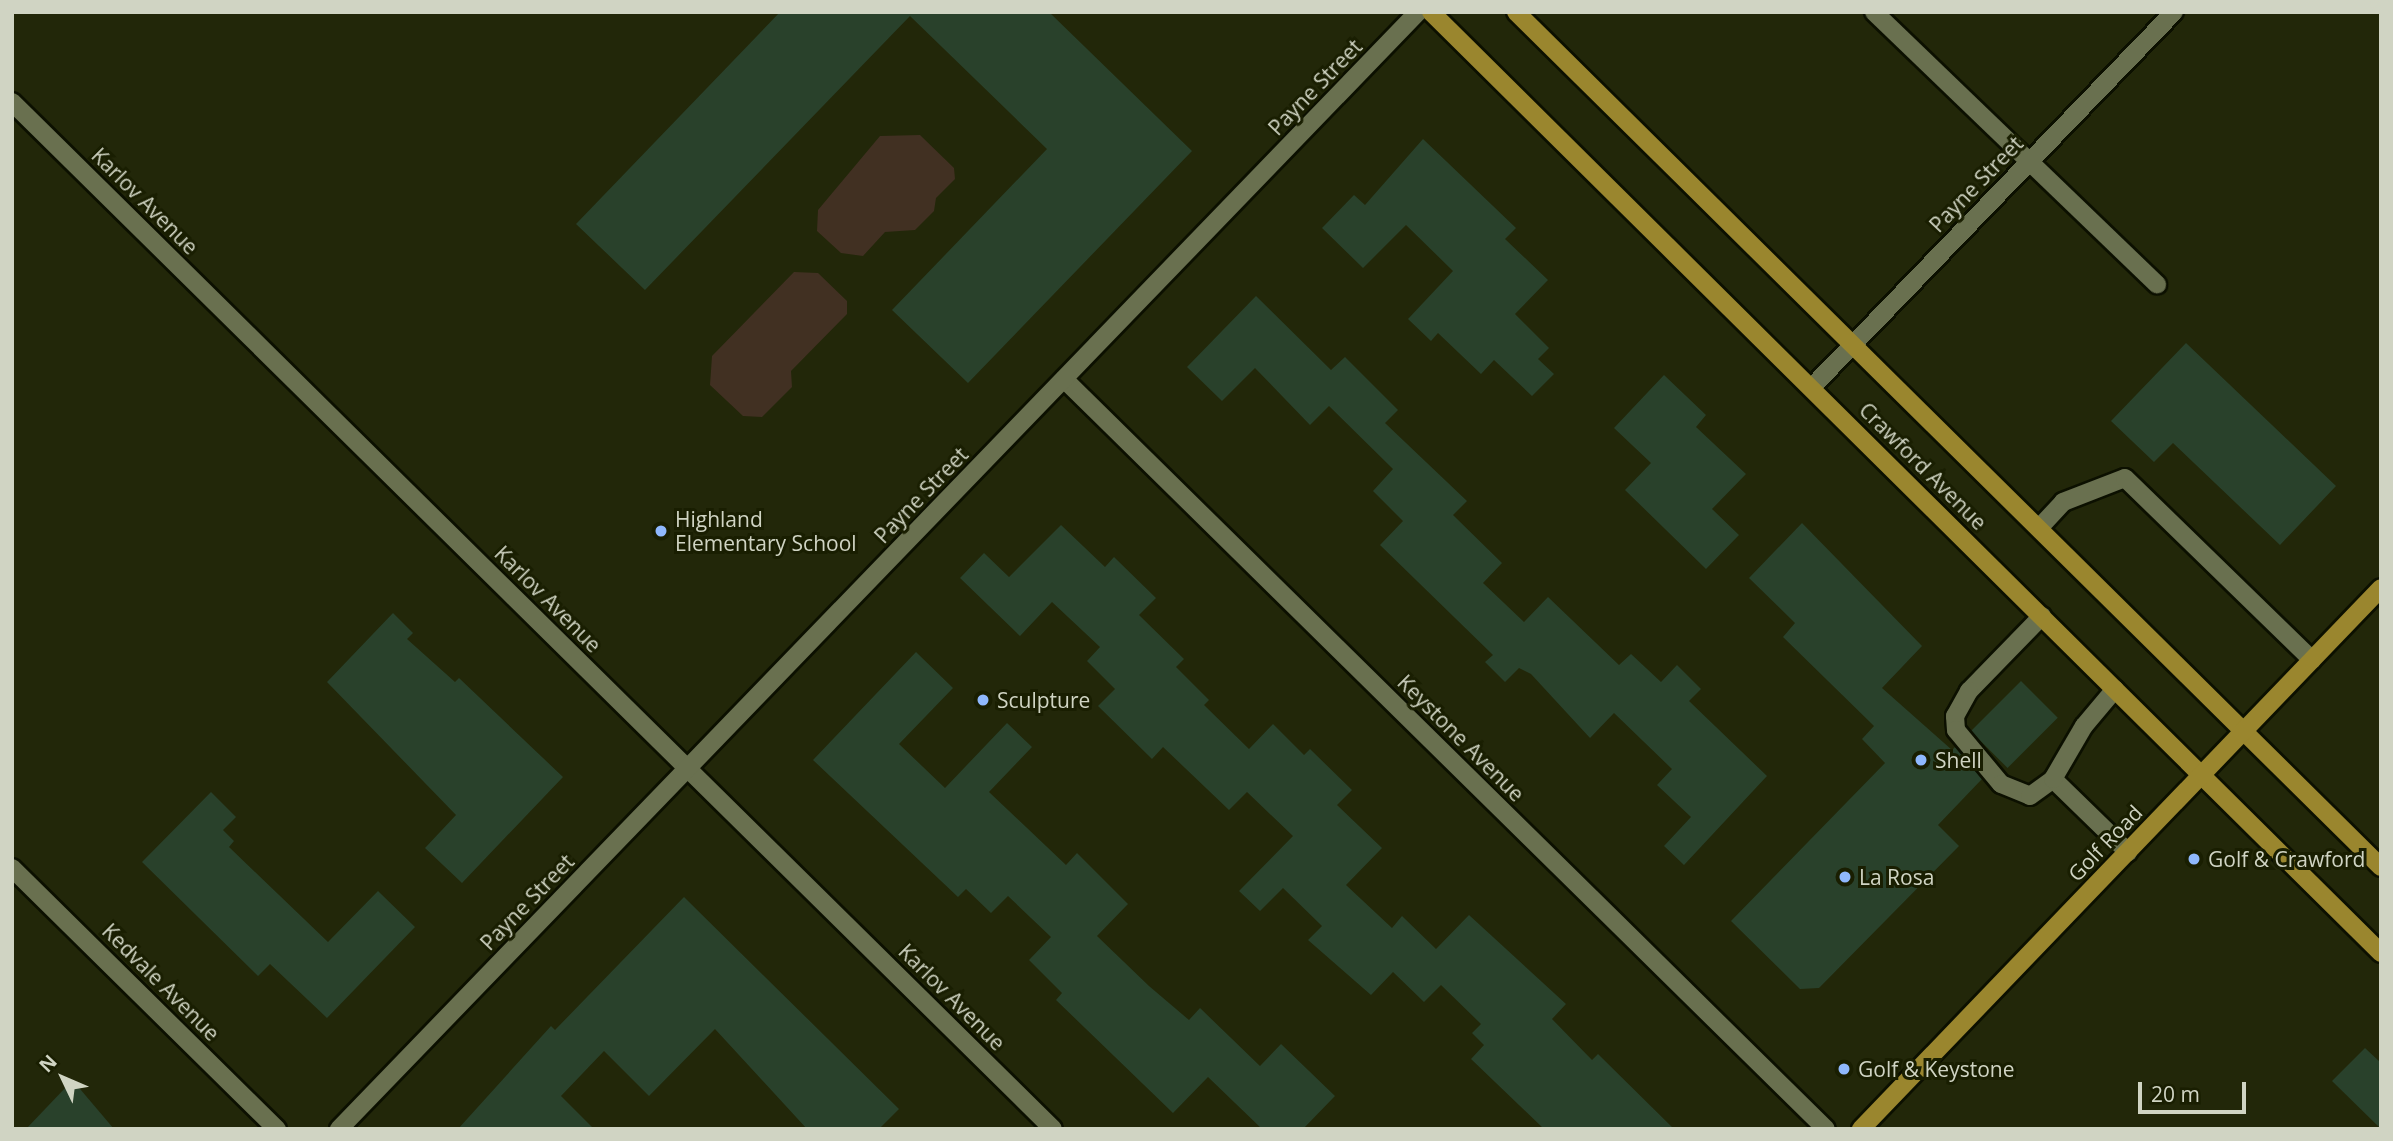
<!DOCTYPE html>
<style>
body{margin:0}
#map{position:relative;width:2393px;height:1141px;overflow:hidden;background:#222709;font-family:"Open Sans",sans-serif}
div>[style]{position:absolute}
.green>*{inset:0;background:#413022}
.building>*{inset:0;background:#29412b;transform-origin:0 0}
.roads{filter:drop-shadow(2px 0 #0c1000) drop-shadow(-2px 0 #0c1000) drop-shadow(0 2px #0c1000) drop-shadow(0 -2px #0c1000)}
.minor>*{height:18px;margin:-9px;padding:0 9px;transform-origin:9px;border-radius:9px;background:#69704f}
.major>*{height:18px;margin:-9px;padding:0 9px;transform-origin:9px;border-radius:9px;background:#9a862e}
.dots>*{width:19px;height:19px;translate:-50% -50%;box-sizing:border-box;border:4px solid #191e01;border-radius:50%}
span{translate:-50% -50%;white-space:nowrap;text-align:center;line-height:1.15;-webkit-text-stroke:6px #191e01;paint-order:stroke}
.street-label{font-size:21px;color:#d0d4c3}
.poi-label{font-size:21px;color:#d0d4c3}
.left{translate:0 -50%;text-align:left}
.frame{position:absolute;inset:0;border:14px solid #d0d4c3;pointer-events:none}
.north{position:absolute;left:28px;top:1043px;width:70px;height:70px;-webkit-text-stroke:5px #191e01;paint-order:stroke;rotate:314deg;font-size:19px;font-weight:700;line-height:28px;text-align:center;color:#d0d4c3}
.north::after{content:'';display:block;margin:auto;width:24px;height:32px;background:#d0d4c3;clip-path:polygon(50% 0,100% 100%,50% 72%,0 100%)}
.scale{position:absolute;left:2138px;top:1082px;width:108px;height:32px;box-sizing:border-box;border:4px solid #d0d4c3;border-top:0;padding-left:9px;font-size:21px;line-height:24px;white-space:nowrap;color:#d0d4c3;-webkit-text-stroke:5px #191e01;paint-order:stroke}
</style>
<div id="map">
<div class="green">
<i style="clip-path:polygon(920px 135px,954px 168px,955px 179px,936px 198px,934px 211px,915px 230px,885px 232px,863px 256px,841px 253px,817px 231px,818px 210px,880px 136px)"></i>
<i style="clip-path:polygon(794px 272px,818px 273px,847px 301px,847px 314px,791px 371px,792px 387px,762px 417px,743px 416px,710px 385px,712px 356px)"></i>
</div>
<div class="building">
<i style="clip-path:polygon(780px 12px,1049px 12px,1192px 151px,968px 383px,892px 310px,1047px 149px,910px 16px,645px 290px,576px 224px)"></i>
<i style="clip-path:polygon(1423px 139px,1516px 228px,1505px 239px,1548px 280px,1515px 314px,1549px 348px,1538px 359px,1554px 374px,1532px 396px,1494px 360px,1481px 374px,1438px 333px,1431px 341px,1408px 319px,1453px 271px,1406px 225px,1363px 268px,1322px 228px,1354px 195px,1365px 205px)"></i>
<i style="clip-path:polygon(1256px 296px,1331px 370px,1345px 357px,1398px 410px,1385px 423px,1467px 501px,1453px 515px,1502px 563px,1483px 583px,1524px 622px,1548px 597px,1619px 665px,1631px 654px,1661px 682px,1677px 665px,1701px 689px,1689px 701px,1767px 776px,1684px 865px,1664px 846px,1691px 817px,1657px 785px,1672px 769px,1614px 713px,1590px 738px,1531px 674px,1519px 668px,1505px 682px,1485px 662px,1493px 655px,1380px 545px,1403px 521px,1373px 491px,1393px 469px,1329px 406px,1310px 425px,1255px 368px,1222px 401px,1187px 367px)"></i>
<i style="clip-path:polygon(2186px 343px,2336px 486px,2280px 545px,2173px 443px,2154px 462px,2111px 421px)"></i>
<i style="clip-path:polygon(1664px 375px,1706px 415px,1696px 427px,1746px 474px,1712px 509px,1739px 535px,1706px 569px,1625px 490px,1651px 463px,1614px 428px)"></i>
<i style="clip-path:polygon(1802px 523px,1922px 646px,1882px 688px,1952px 750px,1955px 747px,1982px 779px,1938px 825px,1959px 846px,1819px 988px,1800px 989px,1731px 921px,1885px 763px,1862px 739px,1874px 726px,1783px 637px,1795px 623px,1749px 578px)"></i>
<i style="clip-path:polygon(1061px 525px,1105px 567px,1114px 557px,1156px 598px,1139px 615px,1184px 659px,1176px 667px,1209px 700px,1204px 705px,1249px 749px,1273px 724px,1304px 755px,1310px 749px,1352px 790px,1337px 805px,1382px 848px,1346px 885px,1392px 928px,1402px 916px,1436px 949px,1469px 915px,1566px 1004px,1552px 1019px,1592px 1060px,1598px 1054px,1674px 1129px,1544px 1129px,1471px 1059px,1484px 1045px,1472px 1033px,1481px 1024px,1441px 985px,1424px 1002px,1393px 972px,1371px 995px,1308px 940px,1322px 926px,1283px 888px,1260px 911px,1239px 891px,1293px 836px,1247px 792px,1229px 810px,1163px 747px,1152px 759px,1098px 706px,1115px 689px,1087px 661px,1100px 647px,1052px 602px,1020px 636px,960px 578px,984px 553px,1009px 577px)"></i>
<i style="clip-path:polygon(393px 613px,413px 633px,407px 639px,455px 682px,459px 678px,563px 777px,462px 883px,425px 848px,456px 815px,327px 682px)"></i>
<i style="clip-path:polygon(916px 652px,953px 688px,899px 744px,945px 788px,1007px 723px,1032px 747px,989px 792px,1066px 865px,1077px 853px,1128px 904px,1097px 936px,1149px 986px,1189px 1020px,1200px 1008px,1260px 1066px,1281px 1044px,1335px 1096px,1303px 1129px,1262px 1129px,1208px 1077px,1173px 1113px,1056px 1000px,1062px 993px,1029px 960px,1051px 937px,1008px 896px,991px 913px,966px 889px,958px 897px,813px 760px)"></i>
<i style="left:2021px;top:681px;width:52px;height:71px;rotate:45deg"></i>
<i style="clip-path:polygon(211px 792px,236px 817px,223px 830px,234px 841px,229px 847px,328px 942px,378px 891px,415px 927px,327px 1018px,270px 964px,258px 976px,142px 862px)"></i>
<i style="clip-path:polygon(684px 897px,899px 1109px,879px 1129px,807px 1129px,715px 1029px,649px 1096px,604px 1051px,561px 1096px,594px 1129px,458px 1129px,551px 1026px,555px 1030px)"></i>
<i style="clip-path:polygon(2365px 1048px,2381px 1063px,2381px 1129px,2332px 1081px)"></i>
<i style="clip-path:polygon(75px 1083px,114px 1129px,26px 1129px,67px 1086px)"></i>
</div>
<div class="roads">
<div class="minor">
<i style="left:1874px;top:12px;width:393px;rotate:43.9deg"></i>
<i style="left:12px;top:102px;width:1462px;rotate:44.61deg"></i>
<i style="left:1064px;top:379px;width:1069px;rotate:44.55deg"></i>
<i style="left:1812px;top:387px;width:521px;rotate:-46.01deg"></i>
<i style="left:2040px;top:527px;width:34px;rotate:-47deg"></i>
<i style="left:2063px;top:502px;width:66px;rotate:-21.2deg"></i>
<i style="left:2125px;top:478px;width:261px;rotate:44.2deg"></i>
<i style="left:2042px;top:616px;width:105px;rotate:134.2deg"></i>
<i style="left:1969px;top:691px;width:29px;rotate:119deg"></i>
<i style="left:1955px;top:716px;width:14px;rotate:86deg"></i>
<i style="left:1956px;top:730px;width:70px;rotate:50.2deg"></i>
<i style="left:2001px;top:784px;width:31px;rotate:22deg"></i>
<i style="left:2030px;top:796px;width:29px;rotate:-36deg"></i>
<i style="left:2053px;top:779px;width:105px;rotate:44.2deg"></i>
<i style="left:2053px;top:779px;width:61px;rotate:-59.7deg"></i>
<i style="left:2084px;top:726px;width:48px;rotate:-50deg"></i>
<i style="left:12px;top:868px;width:372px;rotate:44.6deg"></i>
<i style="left:339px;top:1129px;width:1553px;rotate:-45.99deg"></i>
</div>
<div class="major">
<i style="left:1431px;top:12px;width:1337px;rotate:44.73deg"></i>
<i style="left:1516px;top:12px;width:1216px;rotate:44.67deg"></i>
<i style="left:1861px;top:1129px;width:750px;rotate:-46.13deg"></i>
</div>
</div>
<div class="dots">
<i style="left:661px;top:531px;background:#8fb8fd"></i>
<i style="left:983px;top:700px;background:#8fb8fd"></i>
<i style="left:1921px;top:760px;background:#8fb8fd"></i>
<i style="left:2194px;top:859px;background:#8fb8fd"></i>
<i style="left:1845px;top:877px;background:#8fb8fd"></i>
<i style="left:1844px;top:1069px;background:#8fb8fd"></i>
</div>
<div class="street-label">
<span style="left:1315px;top:87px;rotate:-46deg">Payne Street</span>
<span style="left:1976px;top:184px;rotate:-46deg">Payne Street</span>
<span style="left:145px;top:201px;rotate:45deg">Karlov Avenue</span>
<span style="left:1923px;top:466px;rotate:45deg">Crawford Avenue</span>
<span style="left:921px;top:495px;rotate:-46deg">Payne Street</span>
<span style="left:548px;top:599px;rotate:45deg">Karlov Avenue</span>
<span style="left:1461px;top:738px;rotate:45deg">Keystone Avenue</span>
<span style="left:2105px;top:843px;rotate:-46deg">Golf Road</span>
<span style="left:527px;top:902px;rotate:-46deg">Payne Street</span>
<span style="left:161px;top:982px;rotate:45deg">Kedvale Avenue</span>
<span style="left:952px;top:997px;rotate:45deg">Karlov Avenue</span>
</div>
<div class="poi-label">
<span class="left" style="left:675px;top:531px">Highland<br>Elementary School</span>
<span class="left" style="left:997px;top:700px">Sculpture</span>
<span class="left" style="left:1935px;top:760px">Shell</span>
<span class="left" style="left:2208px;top:859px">Golf &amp; Crawford</span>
<span class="left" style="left:1859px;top:877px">La Rosa</span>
<span class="left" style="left:1858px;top:1069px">Golf &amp; Keystone</span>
</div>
<div class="frame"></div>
<div class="north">N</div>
<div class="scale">20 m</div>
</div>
